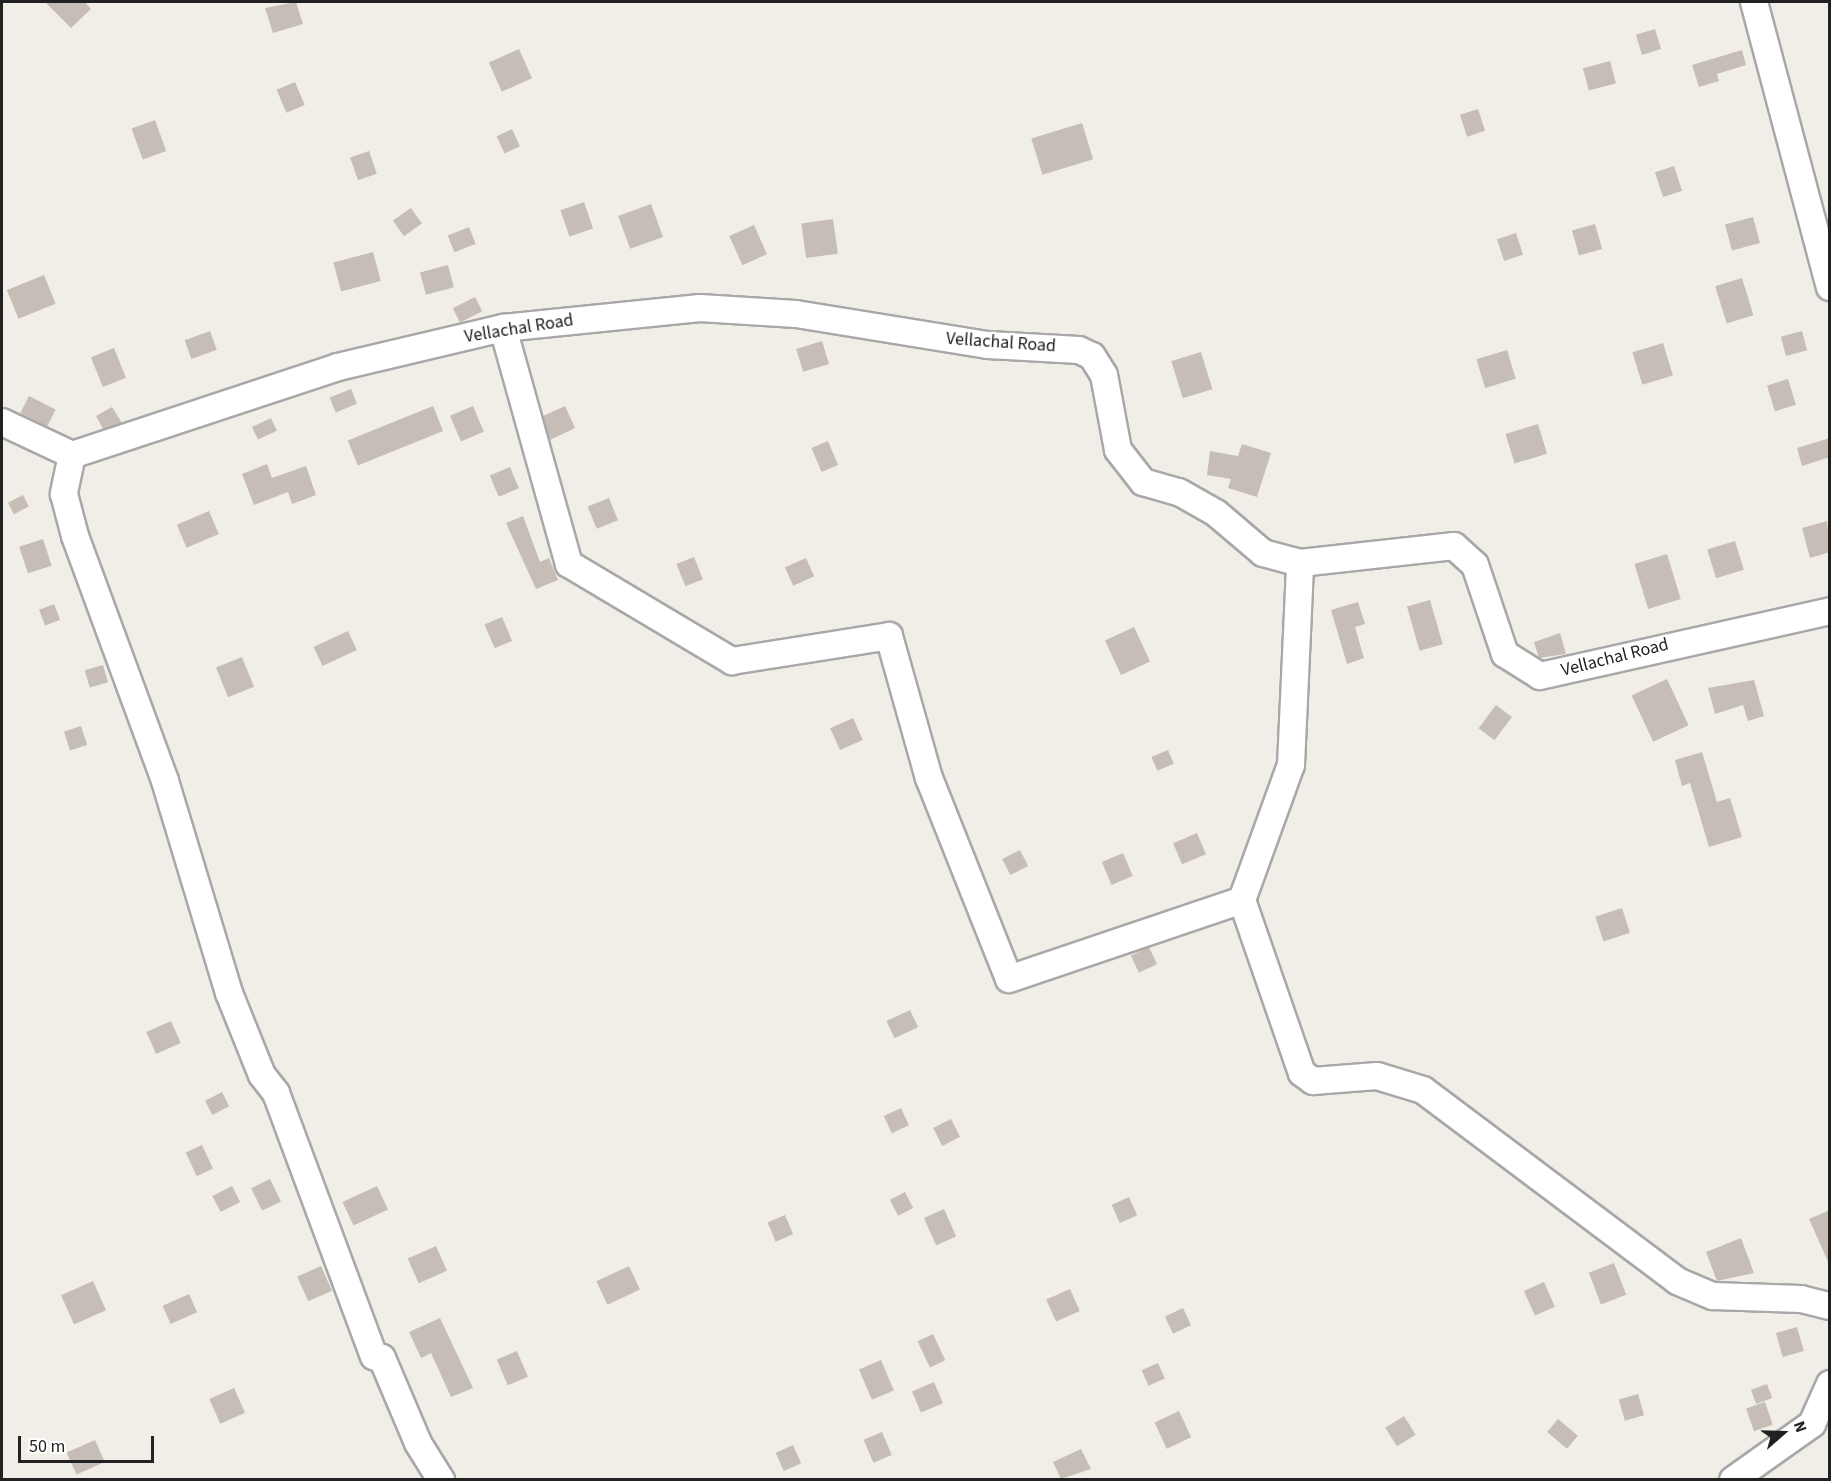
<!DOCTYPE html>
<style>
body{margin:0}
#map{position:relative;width:1831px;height:1481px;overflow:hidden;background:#f1eee7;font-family:"Source Sans 3",sans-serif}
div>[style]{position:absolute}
.building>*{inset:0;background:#c6beb6;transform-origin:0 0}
.roads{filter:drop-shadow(2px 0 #a8a8a8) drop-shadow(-2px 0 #a8a8a8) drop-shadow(0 2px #a8a8a8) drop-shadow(0 -2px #a8a8a8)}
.minor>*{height:26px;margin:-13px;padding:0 13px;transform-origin:13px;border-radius:13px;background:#fff}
span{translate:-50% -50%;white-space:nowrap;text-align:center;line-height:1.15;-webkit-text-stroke:4.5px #fff;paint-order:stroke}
.street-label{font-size:18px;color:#212121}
.frame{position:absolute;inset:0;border:3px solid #212121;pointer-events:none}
.north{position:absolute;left:1753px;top:1403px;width:60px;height:60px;-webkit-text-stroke:4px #fff;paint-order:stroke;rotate:70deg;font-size:16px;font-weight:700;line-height:24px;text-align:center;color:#212121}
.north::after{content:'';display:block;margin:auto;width:21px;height:27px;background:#212121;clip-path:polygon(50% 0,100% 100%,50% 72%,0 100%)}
.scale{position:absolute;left:18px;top:1436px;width:136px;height:27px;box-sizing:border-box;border:3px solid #212121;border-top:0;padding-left:8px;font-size:18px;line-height:21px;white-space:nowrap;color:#212121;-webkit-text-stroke:4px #fff;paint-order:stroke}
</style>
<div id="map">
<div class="building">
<i style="clip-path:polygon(45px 2px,85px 2px,91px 9px,71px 28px)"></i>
<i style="clip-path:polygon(296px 2px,303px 24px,273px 33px,265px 8px)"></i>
<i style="left:1655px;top:29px;width:21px;height:20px;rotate:73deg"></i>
<i style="left:519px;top:49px;width:32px;height:33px;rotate:66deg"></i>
<i style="clip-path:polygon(1742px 50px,1746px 65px,1717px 74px,1719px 81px,1699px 87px,1692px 65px)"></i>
<i style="left:1610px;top:61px;width:23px;height:28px;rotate:75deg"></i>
<i style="left:295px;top:82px;width:25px;height:20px;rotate:67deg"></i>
<i style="left:1478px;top:109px;width:23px;height:19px;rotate:72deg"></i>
<i style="left:155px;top:120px;width:33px;height:25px;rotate:70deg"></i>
<i style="left:1082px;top:123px;width:38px;height:53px;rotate:73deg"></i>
<i style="left:512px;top:129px;width:19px;height:17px;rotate:65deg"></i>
<i style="left:369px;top:151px;width:24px;height:20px;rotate:71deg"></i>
<i style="left:1674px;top:166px;width:26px;height:20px;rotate:72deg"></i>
<i style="left:584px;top:202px;width:28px;height:25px;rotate:71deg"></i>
<i style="left:651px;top:204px;width:35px;height:35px;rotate:70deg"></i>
<i style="left:411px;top:208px;width:19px;height:22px;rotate:55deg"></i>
<i style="left:1753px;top:217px;width:27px;height:29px;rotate:75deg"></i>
<i style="left:833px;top:219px;width:35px;height:32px;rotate:82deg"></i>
<i style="left:1595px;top:224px;width:26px;height:24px;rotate:74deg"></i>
<i style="left:754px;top:225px;width:32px;height:27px;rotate:66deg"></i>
<i style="left:469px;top:227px;width:18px;height:23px;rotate:68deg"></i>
<i style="left:1516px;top:233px;width:23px;height:20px;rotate:72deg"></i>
<i style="left:373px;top:252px;width:30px;height:41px;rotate:75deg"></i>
<i style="left:448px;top:265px;width:23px;height:29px;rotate:75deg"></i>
<i style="left:44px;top:275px;width:31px;height:40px;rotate:68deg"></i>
<i style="left:1742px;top:278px;width:39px;height:28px;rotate:73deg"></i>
<i style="left:475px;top:297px;width:16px;height:25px;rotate:63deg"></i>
<i style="left:210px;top:331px;width:20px;height:27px;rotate:70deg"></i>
<i style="left:1802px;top:331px;width:20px;height:22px;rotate:75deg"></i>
<i style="left:822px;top:341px;width:24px;height:27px;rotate:73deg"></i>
<i style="left:1663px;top:343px;width:34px;height:32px;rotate:73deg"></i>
<i style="left:114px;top:348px;width:32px;height:25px;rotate:68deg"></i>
<i style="left:1507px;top:350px;width:30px;height:32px;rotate:73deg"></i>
<i style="left:1201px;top:352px;width:39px;height:31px;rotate:73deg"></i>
<i style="left:1788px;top:379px;width:27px;height:22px;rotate:73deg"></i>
<i style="left:351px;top:389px;width:16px;height:23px;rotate:68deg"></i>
<i style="left:29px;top:396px;width:30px;height:19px;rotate:27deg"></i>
<i style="left:433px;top:406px;width:27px;height:92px;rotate:68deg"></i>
<i style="left:473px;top:406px;width:28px;height:25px;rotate:67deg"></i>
<i style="clip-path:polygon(565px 406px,575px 428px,550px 440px,543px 416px)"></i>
<i style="clip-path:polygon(112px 407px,122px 423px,103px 429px,96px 416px)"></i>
<i style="left:271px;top:418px;width:14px;height:21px;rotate:65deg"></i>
<i style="left:1538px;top:424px;width:31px;height:34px;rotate:73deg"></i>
<i style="clip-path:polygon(1830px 438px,1830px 457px,1802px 466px,1797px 448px)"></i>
<i style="left:828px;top:441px;width:26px;height:18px;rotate:67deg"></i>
<i style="clip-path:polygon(1242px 444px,1271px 453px,1257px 497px,1228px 488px,1231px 479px,1207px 475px,1210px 451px,1238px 456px)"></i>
<i style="clip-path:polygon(267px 464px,272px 478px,306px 466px,316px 495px,292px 504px,288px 492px,254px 505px,242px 474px)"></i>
<i style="left:510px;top:467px;width:23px;height:22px;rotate:67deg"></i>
<i style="left:23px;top:495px;width:13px;height:17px;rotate:63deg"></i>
<i style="left:609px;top:498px;width:24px;height:23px;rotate:68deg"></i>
<i style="left:209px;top:511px;width:25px;height:35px;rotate:67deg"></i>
<i style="clip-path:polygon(523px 516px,540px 562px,549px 558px,558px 580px,536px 589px,506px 523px)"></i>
<i style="clip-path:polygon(1827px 521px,1830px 552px,1810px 558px,1802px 528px)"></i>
<i style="left:43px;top:539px;width:28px;height:25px;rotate:72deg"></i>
<i style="left:1735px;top:541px;width:30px;height:29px;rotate:73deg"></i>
<i style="left:1667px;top:554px;width:47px;height:34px;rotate:73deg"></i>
<i style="left:694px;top:557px;width:24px;height:19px;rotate:68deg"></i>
<i style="left:806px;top:558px;width:20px;height:23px;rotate:66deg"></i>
<i style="left:1430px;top:600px;width:46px;height:24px;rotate:74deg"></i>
<i style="clip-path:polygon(1358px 602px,1365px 624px,1355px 627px,1364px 658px,1347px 664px,1331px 610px)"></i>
<i style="left:54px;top:604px;width:17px;height:16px;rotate:69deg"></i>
<i style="left:502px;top:617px;width:26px;height:19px;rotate:67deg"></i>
<i style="left:1134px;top:627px;width:38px;height:32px;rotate:65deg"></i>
<i style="left:348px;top:631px;width:21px;height:38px;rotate:65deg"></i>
<i style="clip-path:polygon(1560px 633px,1566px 654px,1539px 658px,1534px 642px)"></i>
<i style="left:242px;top:657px;width:32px;height:28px;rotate:68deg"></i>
<i style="left:103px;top:665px;width:18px;height:19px;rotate:74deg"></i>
<i style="left:1667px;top:679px;width:51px;height:39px;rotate:65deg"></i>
<i style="clip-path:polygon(1754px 680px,1764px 716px,1748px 721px,1743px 705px,1715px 714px,1708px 688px)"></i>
<i style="left:1496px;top:705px;width:20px;height:29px;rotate:37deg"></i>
<i style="left:853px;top:718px;width:24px;height:25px;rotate:66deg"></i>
<i style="left:81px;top:726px;width:20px;height:18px;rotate:72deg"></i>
<i style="left:1168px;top:750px;width:15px;height:18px;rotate:67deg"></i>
<i style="clip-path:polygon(1702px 752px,1717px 802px,1730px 798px,1742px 837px,1709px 847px,1690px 783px,1682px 786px,1675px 760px)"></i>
<i style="left:1197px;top:833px;width:23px;height:26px;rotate:67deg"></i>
<i style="left:1020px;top:850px;width:18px;height:20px;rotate:63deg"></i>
<i style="left:1123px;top:853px;width:25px;height:23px;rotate:67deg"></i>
<i style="left:1622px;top:908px;width:26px;height:28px;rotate:72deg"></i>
<i style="left:1149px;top:947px;width:19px;height:20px;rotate:65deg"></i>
<i style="left:910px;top:1010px;width:19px;height:26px;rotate:65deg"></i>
<i style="left:171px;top:1021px;width:24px;height:27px;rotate:66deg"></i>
<i style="left:222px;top:1092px;width:16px;height:19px;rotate:63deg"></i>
<i style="left:901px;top:1108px;width:19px;height:19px;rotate:65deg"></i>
<i style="left:951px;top:1119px;width:20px;height:20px;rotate:63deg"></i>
<i style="left:202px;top:1145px;width:26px;height:18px;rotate:65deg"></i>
<i style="left:270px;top:1179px;width:25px;height:21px;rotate:64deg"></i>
<i style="left:232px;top:1186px;width:18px;height:22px;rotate:63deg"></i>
<i style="left:377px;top:1186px;width:26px;height:38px;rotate:65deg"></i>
<i style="left:905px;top:1192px;width:18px;height:17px;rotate:63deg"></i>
<i style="left:1129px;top:1197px;width:20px;height:19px;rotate:66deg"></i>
<i style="left:944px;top:1209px;width:30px;height:22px;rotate:66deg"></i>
<i style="clip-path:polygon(1830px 1210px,1830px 1266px,1809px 1219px)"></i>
<i style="left:785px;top:1215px;width:21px;height:19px;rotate:67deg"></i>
<i style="clip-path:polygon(1741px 1238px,1754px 1273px,1717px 1281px,1706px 1252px)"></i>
<i style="left:436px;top:1246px;width:27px;height:31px;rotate:66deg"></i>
<i style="left:1614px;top:1263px;width:34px;height:27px;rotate:69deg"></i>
<i style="left:321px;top:1266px;width:27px;height:26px;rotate:66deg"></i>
<i style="left:629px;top:1266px;width:26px;height:36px;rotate:65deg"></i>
<i style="left:93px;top:1281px;width:32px;height:35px;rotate:66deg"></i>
<i style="left:1544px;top:1282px;width:27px;height:22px;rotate:66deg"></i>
<i style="left:1070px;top:1289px;width:24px;height:26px;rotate:66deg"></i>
<i style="left:189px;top:1294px;width:20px;height:29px;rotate:66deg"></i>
<i style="left:1183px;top:1308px;width:19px;height:20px;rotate:65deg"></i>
<i style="clip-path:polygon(440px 1318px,473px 1388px,451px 1397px,431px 1353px,421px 1358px,409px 1332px)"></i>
<i style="left:1797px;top:1327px;width:25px;height:22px;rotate:74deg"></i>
<i style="left:933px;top:1334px;width:29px;height:17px;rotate:65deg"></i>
<i style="left:517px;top:1351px;width:28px;height:22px;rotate:67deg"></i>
<i style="left:881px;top:1360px;width:33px;height:24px;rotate:67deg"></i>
<i style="left:1158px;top:1363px;width:17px;height:18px;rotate:66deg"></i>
<i style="left:934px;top:1382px;width:23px;height:24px;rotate:67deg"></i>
<i style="left:1767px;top:1384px;width:15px;height:17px;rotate:70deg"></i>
<i style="left:234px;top:1388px;width:27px;height:27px;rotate:66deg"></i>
<i style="left:1638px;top:1394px;width:22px;height:20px;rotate:74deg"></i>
<i style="left:1765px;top:1402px;width:24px;height:20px;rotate:71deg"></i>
<i style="left:1179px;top:1411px;width:29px;height:27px;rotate:65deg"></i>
<i style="left:1404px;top:1416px;width:22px;height:22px;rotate:58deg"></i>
<i style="left:1558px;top:1419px;width:26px;height:17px;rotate:40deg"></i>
<i style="left:882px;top:1432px;width:25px;height:20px;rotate:67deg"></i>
<i style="left:95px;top:1440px;width:24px;height:31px;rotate:66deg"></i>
<i style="left:793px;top:1445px;width:20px;height:19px;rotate:66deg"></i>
<i style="clip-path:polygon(1081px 1449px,1091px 1469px,1061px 1479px,1053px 1462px)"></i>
</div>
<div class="roads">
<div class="minor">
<i style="left:1754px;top:2px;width:295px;rotate:75.1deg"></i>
<i style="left:503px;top:328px;width:245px;rotate:74.4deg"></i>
<i style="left:569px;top:564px;width:190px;rotate:30.8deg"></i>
<i style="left:732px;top:661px;width:159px;rotate:-9deg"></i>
<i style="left:889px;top:636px;width:148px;rotate:74.3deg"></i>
<i style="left:929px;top:778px;width:216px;rotate:68.3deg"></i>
<i style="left:1009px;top:979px;width:246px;rotate:-18.7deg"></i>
<i style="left:1242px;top:900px;width:144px;rotate:-70.1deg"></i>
<i style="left:1291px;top:765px;width:202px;rotate:-87.4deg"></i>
<i style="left:2px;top:422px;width:77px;rotate:25.2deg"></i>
<i style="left:72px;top:455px;width:280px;rotate:-18.3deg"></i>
<i style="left:338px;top:367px;width:170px;rotate:-13.3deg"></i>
<i style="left:503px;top:328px;width:198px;rotate:-5.8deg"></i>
<i style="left:700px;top:308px;width:96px;rotate:3.6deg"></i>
<i style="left:796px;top:314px;width:194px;rotate:9.2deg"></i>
<i style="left:988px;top:345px;width:91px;rotate:3.1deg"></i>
<i style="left:1079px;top:350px;width:14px;rotate:25deg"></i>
<i style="left:1092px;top:356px;width:22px;rotate:58deg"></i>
<i style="left:1104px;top:375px;width:76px;rotate:79.4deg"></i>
<i style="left:1118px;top:450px;width:41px;rotate:52deg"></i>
<i style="left:1143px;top:482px;width:37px;rotate:16deg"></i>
<i style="left:1179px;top:492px;width:43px;rotate:29.6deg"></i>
<i style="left:1216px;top:513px;width:62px;rotate:40.4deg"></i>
<i style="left:1263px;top:553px;width:38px;rotate:15deg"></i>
<i style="left:1300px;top:563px;width:155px;rotate:-6.3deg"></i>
<i style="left:1454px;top:546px;width:28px;rotate:42deg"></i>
<i style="left:1475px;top:565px;width:94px;rotate:71.4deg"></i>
<i style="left:1505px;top:654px;width:41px;rotate:32.2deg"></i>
<i style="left:1540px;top:676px;width:297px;rotate:-12.6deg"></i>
<i style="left:72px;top:455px;width:40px;rotate:102deg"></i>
<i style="left:64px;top:494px;width:43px;rotate:75.3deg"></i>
<i style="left:75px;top:536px;width:261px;rotate:69.8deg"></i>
<i style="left:165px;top:781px;width:221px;rotate:73.2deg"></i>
<i style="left:229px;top:993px;width:88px;rotate:68.1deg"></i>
<i style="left:262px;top:1075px;width:23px;rotate:52deg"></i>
<i style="left:276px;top:1093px;width:281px;rotate:69.6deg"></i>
<i style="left:374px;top:1356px;width:8px;rotate:14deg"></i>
<i style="left:382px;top:1358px;width:92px;rotate:67deg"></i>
<i style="left:418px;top:1443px;width:44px;rotate:58.1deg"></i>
<i style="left:1242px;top:900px;width:183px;rotate:70.9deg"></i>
<i style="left:1302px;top:1073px;width:14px;rotate:36deg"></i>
<i style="left:1313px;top:1081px;width:64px;rotate:-4.5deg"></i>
<i style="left:1377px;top:1076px;width:48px;rotate:16.9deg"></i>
<i style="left:1423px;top:1090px;width:318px;rotate:36.9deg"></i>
<i style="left:1677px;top:1281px;width:39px;rotate:23deg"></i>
<i style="left:1713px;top:1296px;width:88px;rotate:2deg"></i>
<i style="left:1801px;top:1299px;width:30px;rotate:14deg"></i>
<i style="left:1733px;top:1480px;width:97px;rotate:-35.3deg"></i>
<i style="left:1812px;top:1424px;width:44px;rotate:-65.8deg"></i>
</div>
</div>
<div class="street-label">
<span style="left:519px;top:329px;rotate:-9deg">Vellachal Road</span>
<span style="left:1001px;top:343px;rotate:4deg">Vellachal Road</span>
<span style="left:1615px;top:658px;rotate:-14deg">Vellachal Road</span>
</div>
<div class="frame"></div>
<div class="north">N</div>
<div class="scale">50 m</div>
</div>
